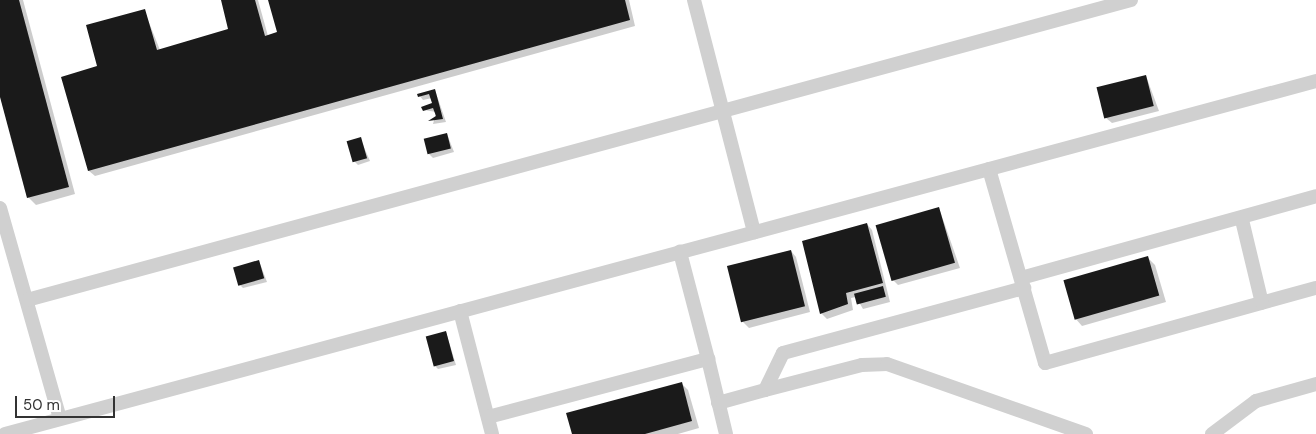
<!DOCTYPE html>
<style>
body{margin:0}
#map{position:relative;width:1316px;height:434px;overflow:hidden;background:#fff;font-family:"DM Sans",sans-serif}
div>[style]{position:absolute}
.shadow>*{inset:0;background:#0003}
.building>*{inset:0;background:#1a1a1a;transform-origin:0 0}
.minor>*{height:14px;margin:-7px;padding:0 7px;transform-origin:7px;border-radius:7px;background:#d0d0d0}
span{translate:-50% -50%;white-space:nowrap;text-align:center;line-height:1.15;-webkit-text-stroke:5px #fff;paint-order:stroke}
.scale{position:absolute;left:15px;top:396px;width:100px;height:22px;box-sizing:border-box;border:2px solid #333;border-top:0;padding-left:6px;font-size:15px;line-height:18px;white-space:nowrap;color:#333;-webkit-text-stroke:4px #fff;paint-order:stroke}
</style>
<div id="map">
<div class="shadow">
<i style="clip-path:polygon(0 0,23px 0,75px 194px,36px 205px,28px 197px,0 92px)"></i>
<i style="clip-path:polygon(222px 0,258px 0,268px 36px,278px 32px,269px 0,629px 0,635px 26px,95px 176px,89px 171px,98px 67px,144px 10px,160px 50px,229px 30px)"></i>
<i style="clip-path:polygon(1146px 76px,1159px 111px,1112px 123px,1106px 118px)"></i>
<i style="clip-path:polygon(435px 90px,446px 122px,433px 124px,436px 112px,424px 110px,434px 104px,432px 98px,423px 100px,419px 95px)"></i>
<i style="clip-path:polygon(447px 134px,454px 152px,433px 158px,429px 154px)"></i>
<i style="clip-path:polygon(360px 138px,370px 161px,358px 165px,354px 161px)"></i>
<i style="clip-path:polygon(939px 208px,960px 268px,898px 285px,892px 279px)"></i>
<i style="clip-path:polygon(867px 224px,872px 230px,890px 302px,863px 309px,856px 297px,851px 298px,853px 310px,827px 319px,821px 313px)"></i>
<i style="clip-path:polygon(791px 251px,796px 257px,810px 312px,749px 328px,743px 322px)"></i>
<i style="clip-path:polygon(1148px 258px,1155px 265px,1166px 302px,1082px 326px,1075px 318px)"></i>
<i style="clip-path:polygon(259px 261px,267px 282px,243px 288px,239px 284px)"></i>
<i style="clip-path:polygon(446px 332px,456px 365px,438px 369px,434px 365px)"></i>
<i style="clip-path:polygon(681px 383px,688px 390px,699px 428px,678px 434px,573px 434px)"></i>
</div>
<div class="building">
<i style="clip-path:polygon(0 0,19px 0,69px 187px,27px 198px,0 97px)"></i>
<i style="clip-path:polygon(221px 0,255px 0,265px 36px,277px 32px,268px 0,625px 0,630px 20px,88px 171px,61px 77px,97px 66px,86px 25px,145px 9px,157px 50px,228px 29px)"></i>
<i style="left:1146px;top:75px;width:32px;height:51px;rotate:76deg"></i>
<i style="clip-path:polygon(435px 89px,443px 119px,428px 121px,436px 116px,433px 108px,423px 111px,421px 107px,432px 103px,429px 94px,418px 97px,417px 94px)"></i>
<i style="left:447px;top:133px;width:16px;height:24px;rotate:76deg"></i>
<i style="left:361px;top:137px;width:22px;height:15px;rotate:74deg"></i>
<i style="left:939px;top:207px;width:58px;height:66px;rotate:74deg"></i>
<i style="clip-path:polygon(867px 223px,883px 283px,846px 293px,848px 304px,820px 314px,802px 241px)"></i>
<i style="left:791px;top:250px;width:58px;height:66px;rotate:76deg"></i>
<i style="left:1148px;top:256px;width:41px;height:88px;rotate:74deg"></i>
<i style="left:259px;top:260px;width:19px;height:27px;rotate:74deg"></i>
<i style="left:883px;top:286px;width:11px;height:30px;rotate:75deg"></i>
<i style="left:446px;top:331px;width:31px;height:21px;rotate:75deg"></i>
<i style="clip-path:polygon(682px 382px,692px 421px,645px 434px,572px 434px,566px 413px)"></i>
</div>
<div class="minor">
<i style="left:694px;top:0;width:240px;rotate:75.5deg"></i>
<i style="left:989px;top:169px;width:202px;rotate:73.9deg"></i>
<i style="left:1045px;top:363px;width:281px;rotate:-15.5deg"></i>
<i style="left:0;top:208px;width:219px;rotate:74.1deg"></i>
<i style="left:1242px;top:220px;width:85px;rotate:76.5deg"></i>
<i style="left:1021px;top:278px;width:306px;rotate:-15.5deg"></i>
<i style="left:27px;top:300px;width:1144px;rotate:-15.2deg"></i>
<i style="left:460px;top:311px;width:127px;rotate:75.4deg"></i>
<i style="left:708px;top:359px;width:77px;rotate:76.5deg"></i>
<i style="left:765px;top:390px;width:100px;rotate:-14.5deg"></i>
<i style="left:862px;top:365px;width:25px;rotate:-2deg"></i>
<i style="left:887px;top:364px;width:211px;rotate:19.4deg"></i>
<i style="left:718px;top:403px;width:49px;rotate:-15.5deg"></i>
<i style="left:765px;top:390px;width:41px;rotate:-64.1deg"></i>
<i style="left:783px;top:353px;width:250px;rotate:-15.1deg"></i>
<i style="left:488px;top:417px;width:228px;rotate:-14.8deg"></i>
<i style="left:708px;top:359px;width:111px;rotate:-104.7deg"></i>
<i style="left:5px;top:434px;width:1358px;rotate:-15.07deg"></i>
<i style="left:1212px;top:434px;width:55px;rotate:-36.9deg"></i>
<i style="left:1256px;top:401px;width:62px;rotate:-15.8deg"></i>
</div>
<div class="scale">50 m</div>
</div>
